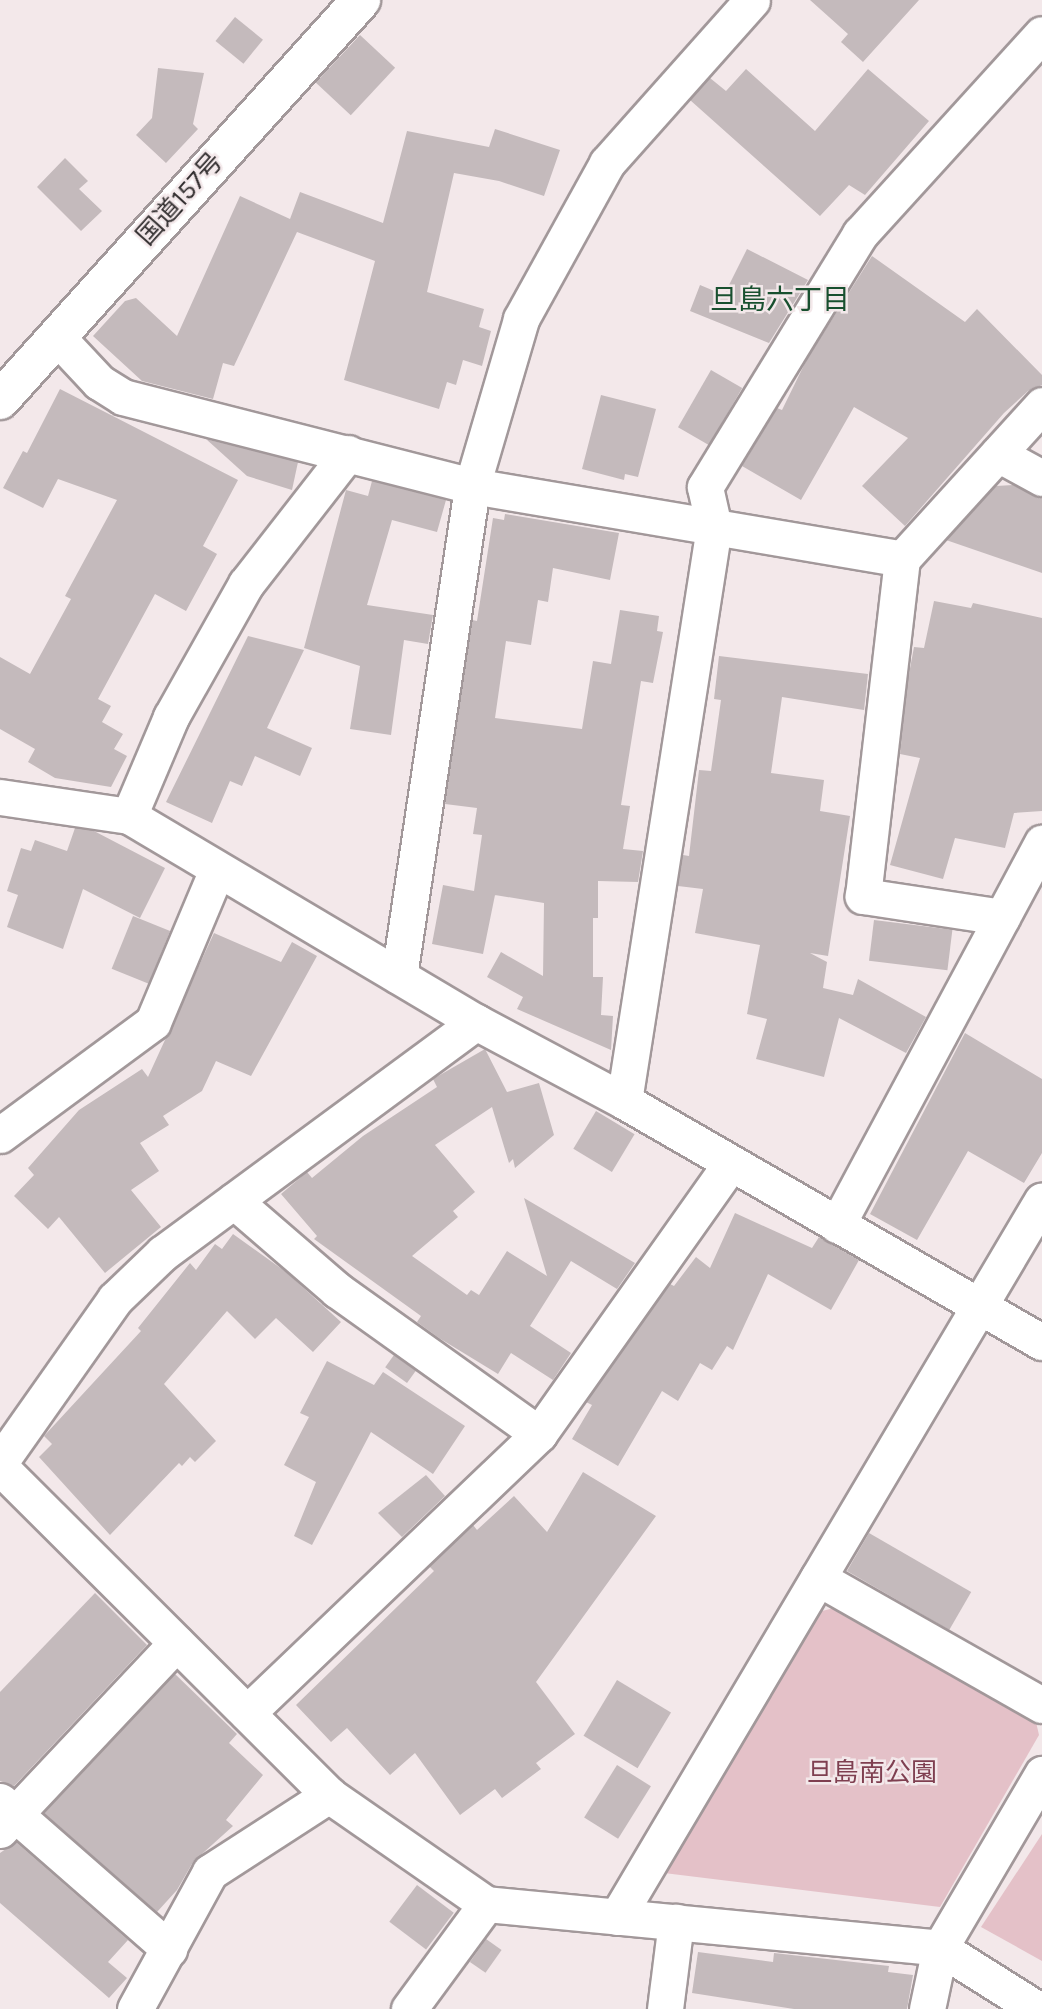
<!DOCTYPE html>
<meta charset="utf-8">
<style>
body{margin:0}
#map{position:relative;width:1042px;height:2009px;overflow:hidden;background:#f3e8ea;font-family:Karla,"Noto Sans JP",sans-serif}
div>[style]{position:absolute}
.green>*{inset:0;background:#e4c1c8}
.building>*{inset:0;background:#c4babc;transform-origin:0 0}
.roads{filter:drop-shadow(2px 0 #a2989a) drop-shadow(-2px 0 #a2989a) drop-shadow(0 2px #a2989a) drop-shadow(0 -2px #a2989a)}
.street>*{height:35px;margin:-17.5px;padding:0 17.5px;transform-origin:17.5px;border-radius:17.5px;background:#fff}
.highway>*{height:38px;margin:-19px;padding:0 19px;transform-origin:19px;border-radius:19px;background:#fff}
span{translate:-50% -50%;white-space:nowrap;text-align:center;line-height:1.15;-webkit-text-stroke:5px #f3e8ea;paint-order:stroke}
.street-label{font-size:26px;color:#332f30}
.park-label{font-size:26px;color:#7f3f50}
.neighbourhood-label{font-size:28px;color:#18502f}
</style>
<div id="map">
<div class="green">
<i style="clip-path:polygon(834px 1608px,1036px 1722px,1039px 1735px,940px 1907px,664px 1873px,822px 1611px)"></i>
<i style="clip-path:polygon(1042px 1834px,1042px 1961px,981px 1927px)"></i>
</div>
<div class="building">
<i style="clip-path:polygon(810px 0,919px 0,863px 62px,841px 42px,848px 34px)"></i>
<i style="left:235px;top:17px;width:36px;height:31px;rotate:39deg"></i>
<i style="left:360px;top:35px;width:48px;height:65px;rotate:43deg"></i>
<i style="clip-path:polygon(158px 68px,204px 73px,193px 124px,198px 129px,166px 163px,136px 135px,152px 118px)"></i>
<i style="clip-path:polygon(746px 69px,815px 131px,868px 69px,929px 121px,865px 195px,849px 185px,820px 216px,690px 100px,710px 78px,726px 91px)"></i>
<i style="clip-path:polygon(495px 129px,560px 150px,544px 196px,499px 181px,454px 173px,427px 292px,484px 309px,479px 327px,491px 331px,482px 366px,463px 360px,456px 385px,447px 382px,439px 409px,344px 380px,375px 261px,297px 232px,234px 366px,223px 363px,213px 399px,142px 381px,93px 336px,125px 301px,136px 298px,177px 336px,240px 196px,290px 219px,300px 192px,383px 223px,407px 131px,489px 147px)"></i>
<i style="clip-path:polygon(65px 158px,88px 181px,79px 189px,102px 211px,81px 231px,37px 187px)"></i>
<i style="clip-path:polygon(747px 249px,808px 280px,769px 343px,690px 311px,700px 285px,724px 295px)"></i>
<i style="clip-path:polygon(872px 256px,965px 322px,977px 309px,1042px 375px,1042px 385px,1028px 391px,1004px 413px,905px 526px,862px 486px,908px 438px,854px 407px,801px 500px,742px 466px,777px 408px,782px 410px,807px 359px)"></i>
<i style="left:711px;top:370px;width:36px;height:66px;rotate:30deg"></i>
<i style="clip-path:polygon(60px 389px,238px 480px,203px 546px,217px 554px,186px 611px,155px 594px,98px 699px,111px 706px,102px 722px,123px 734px,114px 749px,127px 756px,111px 787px,55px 778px,28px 762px,35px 749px,0 729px,0 657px,30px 674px,71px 599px,65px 596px,117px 500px,58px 479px,43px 508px,3px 488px,23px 451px,27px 453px)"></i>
<i style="clip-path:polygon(601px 395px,656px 409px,638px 477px,625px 474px,624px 480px,582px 469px)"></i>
<i style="clip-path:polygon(206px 439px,298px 462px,292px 490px,247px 476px)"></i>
<i style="clip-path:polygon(372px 481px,446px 500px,437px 532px,392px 520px,367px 605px,433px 615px,428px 644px,404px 640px,391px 735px,350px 729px,360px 666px,304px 648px,346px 490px,368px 496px)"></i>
<i style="clip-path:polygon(1013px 485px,1042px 498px,1042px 573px,946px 540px,996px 486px)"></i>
<i style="clip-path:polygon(505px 514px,619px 533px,610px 580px,553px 568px,548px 602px,538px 600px,531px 645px,506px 641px,495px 718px,582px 729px,593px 661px,611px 664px,620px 610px,659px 616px,657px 631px,663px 632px,653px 683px,641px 681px,621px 805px,630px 806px,623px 849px,643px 851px,638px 882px,598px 881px,598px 918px,593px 918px,593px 977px,603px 977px,601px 1015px,613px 1016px,611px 1050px,517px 1009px,523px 997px,487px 977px,501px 952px,543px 976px,544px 903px,483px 893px,495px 895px,483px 954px,432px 944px,443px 885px,474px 891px,482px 835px,473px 834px,477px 808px,445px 804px,472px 620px,477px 621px,493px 518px,504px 520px)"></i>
<i style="clip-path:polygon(934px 601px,971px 608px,973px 603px,1042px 618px,1042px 811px,1014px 813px,1005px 848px,955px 838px,943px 879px,890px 865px,920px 758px,900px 754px,908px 679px,914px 647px,924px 648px)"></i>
<i style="clip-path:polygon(248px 636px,304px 650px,267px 728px,312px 748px,300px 776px,255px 756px,242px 786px,230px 781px,212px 823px,166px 802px)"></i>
<i style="clip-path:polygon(719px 656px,868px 674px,864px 710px,782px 697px,771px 773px,824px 780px,820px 811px,850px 816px,828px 956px,810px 953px,827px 962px,823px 988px,853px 995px,858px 979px,926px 1017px,906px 1053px,839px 1018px,824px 1077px,756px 1059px,767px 1019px,747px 1014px,760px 945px,695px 933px,703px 889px,678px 886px,683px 855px,689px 856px,699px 770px,711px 771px,721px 700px,714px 699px)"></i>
<i style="clip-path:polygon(75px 828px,94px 831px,165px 868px,140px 918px,83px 889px,63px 949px,7px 927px,18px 895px,7px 891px,21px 848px,31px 851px,35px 840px,67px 851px)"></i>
<i style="left:133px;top:916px;width:40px;height:57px;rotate:22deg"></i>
<i style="left:874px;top:920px;width:79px;height:41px;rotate:7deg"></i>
<i style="clip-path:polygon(214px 933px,281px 962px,292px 942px,317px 956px,251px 1076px,216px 1061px,202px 1091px,163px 1116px,169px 1125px,140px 1143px,159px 1171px,131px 1190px,161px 1227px,105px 1273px,59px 1217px,48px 1229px,14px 1196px,34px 1175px,28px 1168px,79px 1110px,142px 1069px,148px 1077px)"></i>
<i style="clip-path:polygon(965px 1033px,1042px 1079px,1042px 1153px,1024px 1183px,968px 1151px,917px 1240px,870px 1214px)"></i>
<i style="clip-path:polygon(485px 1049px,507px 1092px,539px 1083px,554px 1135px,515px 1168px,513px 1159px,509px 1163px,492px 1107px,435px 1145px,475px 1192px,453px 1211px,458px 1217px,412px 1256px,467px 1295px,471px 1290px,479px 1295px,507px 1251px,547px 1276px,524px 1198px,635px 1263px,617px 1289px,571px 1261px,530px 1326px,571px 1353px,553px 1380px,511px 1353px,498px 1374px,439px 1338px,417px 1322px,421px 1316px,314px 1239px,317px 1236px,281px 1194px,307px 1172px,312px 1178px,363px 1136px,437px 1087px,433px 1079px)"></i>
<i style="left:596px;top:1111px;width:45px;height:44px;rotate:31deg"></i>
<i style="clip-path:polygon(735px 1213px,812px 1248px,819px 1237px,859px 1260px,831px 1310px,768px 1274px,733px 1350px,727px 1346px,712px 1370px,700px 1363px,678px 1401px,662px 1391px,618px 1466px,572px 1439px,592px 1405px,586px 1402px,670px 1284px,674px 1286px,696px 1257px,710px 1268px)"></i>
<i style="clip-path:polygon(233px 1234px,286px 1272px,341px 1322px,313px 1352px,276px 1318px,255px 1339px,227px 1311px,164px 1384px,216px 1441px,195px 1462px,190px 1457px,182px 1466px,179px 1463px,110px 1535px,39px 1457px,52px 1444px,44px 1436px,141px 1331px,138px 1328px,190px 1263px,196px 1270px,215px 1244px,222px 1249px)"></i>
<i style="left:394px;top:1355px;width:27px;height:15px;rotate:36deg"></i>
<i style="clip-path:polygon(327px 1361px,374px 1385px,383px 1372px,465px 1426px,433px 1474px,371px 1432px,312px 1545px,294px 1536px,316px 1482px,284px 1465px,309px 1417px,300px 1413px)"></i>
<i style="clip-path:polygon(583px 1472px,656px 1516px,536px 1682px,575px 1734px,536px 1763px,541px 1769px,502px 1798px,495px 1789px,460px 1815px,415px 1753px,390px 1775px,347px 1728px,331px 1742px,296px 1705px,434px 1571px,429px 1566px,473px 1525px,477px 1530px,514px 1496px,547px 1532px)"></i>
<i style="clip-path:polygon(426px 1475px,445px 1496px,402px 1537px,378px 1513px)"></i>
<i style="left:869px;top:1533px;width:118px;height:44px;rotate:30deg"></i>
<i style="clip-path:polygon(95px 1593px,147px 1645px,14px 1786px,0 1781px,0 1692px)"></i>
<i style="clip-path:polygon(175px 1674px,237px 1734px,229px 1743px,263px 1775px,226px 1820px,233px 1826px,193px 1862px,177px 1890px,157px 1912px,44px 1813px)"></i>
<i style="left:617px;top:1680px;width:63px;height:65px;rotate:31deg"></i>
<i style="left:617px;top:1765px;width:40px;height:62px;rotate:32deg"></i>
<i style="clip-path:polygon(16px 1842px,128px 1940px,108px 1962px,127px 1978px,109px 1998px,0 1903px,0 1853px)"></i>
<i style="left:417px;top:1885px;width:46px;height:46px;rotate:37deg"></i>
<i style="left:486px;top:1939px;width:19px;height:28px;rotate:35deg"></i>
<i style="clip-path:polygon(698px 1952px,773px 1962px,774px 1953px,889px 1966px,888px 1972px,913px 1975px,907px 2009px,794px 2009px,692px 1993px)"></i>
</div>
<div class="roads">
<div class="street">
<i style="left:56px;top:336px;width:63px;rotate:46.9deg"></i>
<i style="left:99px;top:382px;width:28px;rotate:32deg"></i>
<i style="left:123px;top:397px;width:360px;rotate:14.3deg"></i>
<i style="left:472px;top:486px;width:436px;rotate:9.6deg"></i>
<i style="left:998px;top:454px;width:50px;rotate:28.6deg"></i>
<i style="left:0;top:797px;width:130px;rotate:8.4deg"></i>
<i style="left:129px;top:816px;width:404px;rotate:30.7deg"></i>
<i style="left:476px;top:1022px;width:168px;rotate:28.1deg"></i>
<i style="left:624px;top:1101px;width:482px;rotate:30deg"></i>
<i style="left:129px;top:816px;width:108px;rotate:-67deg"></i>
<i style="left:171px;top:717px;width:153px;rotate:-60.6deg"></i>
<i style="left:246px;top:584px;width:166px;rotate:-52.1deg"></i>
<i style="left:1002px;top:917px;width:141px;rotate:-171.4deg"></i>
<i style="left:863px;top:896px;width:339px;rotate:-83.4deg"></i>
<i style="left:902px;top:559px;width:208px;rotate:-47.7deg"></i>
<i style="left:399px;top:976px;width:495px;rotate:-81.5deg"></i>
<i style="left:472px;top:486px;width:174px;rotate:-73.6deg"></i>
<i style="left:521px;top:319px;width:178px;rotate:-61.1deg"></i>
<i style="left:607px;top:163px;width:218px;rotate:-48.3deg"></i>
<i style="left:624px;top:1101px;width:581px;rotate:-81.09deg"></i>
<i style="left:714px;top:527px;width:41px;rotate:-102.7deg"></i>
<i style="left:705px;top:487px;width:297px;rotate:-58.5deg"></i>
<i style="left:860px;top:234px;width:270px;rotate:-47.7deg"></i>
<i style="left:0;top:1135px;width:190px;rotate:-36.4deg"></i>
<i style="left:153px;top:1022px;width:165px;rotate:-67.2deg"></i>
<i style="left:234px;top:1201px;width:136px;rotate:40.8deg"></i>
<i style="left:337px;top:1290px;width:248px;rotate:35.5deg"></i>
<i style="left:837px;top:1225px;width:434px;rotate:-61.8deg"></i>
<i style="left:0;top:1462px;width:199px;rotate:-54.8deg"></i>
<i style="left:115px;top:1299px;width:66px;rotate:-43.8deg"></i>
<i style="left:163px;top:1253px;width:389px;rotate:-36.4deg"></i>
<i style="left:0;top:1467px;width:465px;rotate:44.9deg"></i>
<i style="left:329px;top:1795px;width:191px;rotate:34.8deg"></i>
<i style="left:486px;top:1904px;width:456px;rotate:5.5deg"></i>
<i style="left:940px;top:1948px;width:115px;rotate:32.2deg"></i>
<i style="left:818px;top:1578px;width:257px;rotate:29.6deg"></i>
<i style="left:247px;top:1713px;width:404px;rotate:-43.7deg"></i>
<i style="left:539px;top:1434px;width:332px;rotate:-54.7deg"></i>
<i style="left:0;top:1801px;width:225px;rotate:41.2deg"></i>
<i style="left:0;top:1830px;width:257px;rotate:-46.7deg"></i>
<i style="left:617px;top:1917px;width:833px;rotate:-59.34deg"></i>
<i style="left:135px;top:2009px;width:156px;rotate:-61.3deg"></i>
<i style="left:210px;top:1872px;width:142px;rotate:-32.9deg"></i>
<i style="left:409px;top:2009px;width:130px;rotate:-53.7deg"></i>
<i style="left:665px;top:2009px;width:88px;rotate:-82.8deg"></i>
<i style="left:927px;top:2009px;width:62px;rotate:-78deg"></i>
<i style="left:940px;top:1948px;width:202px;rotate:-59.6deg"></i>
</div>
<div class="highway">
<i style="left:0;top:400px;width:539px;rotate:-47.93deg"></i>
</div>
</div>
<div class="street-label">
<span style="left:180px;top:199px;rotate:-48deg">国道157号</span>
</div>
<div class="park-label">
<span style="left:872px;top:1773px">旦島南公園</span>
</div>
<div class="neighbourhood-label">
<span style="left:780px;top:300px">旦島六丁目</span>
</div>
</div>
